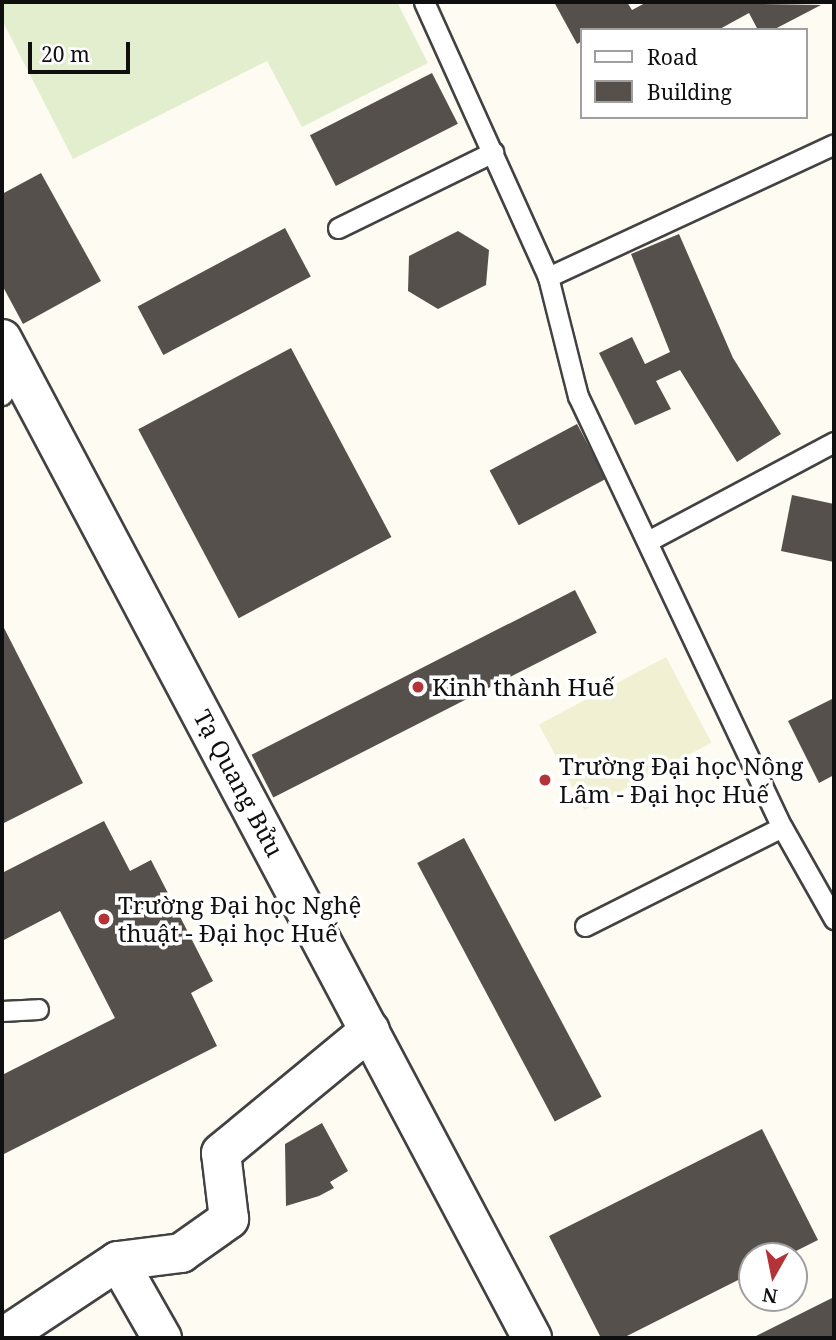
<!DOCTYPE html>
<meta charset="utf-8">
<style>
body{margin:0}
#map{position:relative;width:836px;height:1340px;overflow:hidden;background:#fefbf2;font-family:"Noto Serif",serif}
div>[style]{position:absolute}
.farmland>*{inset:0;background:#f2f0d3;transform-origin:0 0}
.pitch>*{inset:0;background:#e3eecf}
.building>*{inset:0;background:#56504c;transform-origin:0 0}
.roads{filter:drop-shadow(2px 0 #424242) drop-shadow(-2px 0 #424242) drop-shadow(0 2px #424242) drop-shadow(0 -2px #424242)}
.service>*{height:19px;margin:-9.5px;padding:0 9.5px;transform-origin:9.5px;border-radius:9.5px;background:#fff}
.minor>*{height:38px;margin:-19px;padding:0 19px;transform-origin:19px;border-radius:19px;background:#fff}
.dots>*{width:19px;height:19px;translate:-50% -50%;box-sizing:border-box;border:4px solid #fff;border-radius:50%}
span{translate:-50% -50%;white-space:nowrap;text-align:center;line-height:1.15;-webkit-text-stroke:7px #fff;paint-order:stroke}
.poi-label{font-size:24px;color:#0f0f0f}
.left{translate:0 -50%;text-align:left}
.street-label{font-size:24px;color:#0f0f0f}
.frame{position:absolute;inset:0;border:4px solid #0f0f0f;pointer-events:none}
.legend{position:absolute;left:580px;top:28px;width:228px;height:91px;box-sizing:border-box;background:#fff;border:2px solid #9f9f9f;margin:0;padding:9px 12px;list-style:none;font-size:21px;color:#0f0f0f}
.legend li{display:flex;align-items:center;gap:14px;height:35px}
.legend b{width:35px;border:2px solid #9f9f9f}
.north{position:absolute;left:738px;top:1242px;width:70px;height:70px;box-sizing:border-box;background:#fff;border:2px solid #9f9f9f;border-radius:50%;rotate:189deg;font-size:19px;font-weight:700;line-height:28px;text-align:center;color:#0f0f0f}
.north::after{content:'';display:block;margin:auto;width:24px;height:32px;background:#b33338;clip-path:polygon(50% 0,100% 100%,50% 72%,0 100%)}
.scale{position:absolute;left:28px;top:42px;width:102px;height:32px;box-sizing:border-box;border:4px solid #0f0f0f;border-top:0;padding-left:9px;font-size:21px;line-height:24px;white-space:nowrap;color:#0f0f0f;-webkit-text-stroke:5px #fff;paint-order:stroke}
</style>
<div id="map">
<div class="farmland">
<i style="left:666px;top:657px;width:97px;height:144px;rotate:62deg"></i>
</div>
<div class="pitch">
<i style="clip-path:polygon(2px 2px,397px 2px,428px 63px,302px 127px,267px 61px,73px 159px,2px 20px)"></i>
</div>
<div class="building">
<i style="clip-path:polygon(554px 2px,627px 2px,632px 10px,647px 2px,821px 5px,773px 30px,758px 30px,749px 13px,718px 30px,582px 30px,582px 41px,577px 44px)"></i>
<i style="left:432px;top:73px;width:57px;height:137px;rotate:63deg"></i>
<i style="clip-path:polygon(41px 173px,101px 281px,23px 324px,2px 285px,2px 194px)"></i>
<i style="left:285px;top:228px;width:55px;height:167px;rotate:62deg"></i>
<i style="clip-path:polygon(458px 231px,489px 250px,486px 285px,438px 309px,408px 291px,409px 256px)"></i>
<i style="clip-path:polygon(679px 234px,733px 358px,781px 434px,737px 462px,680px 370px,656px 381px,671px 409px,635px 425px,599px 353px,632px 337px,645px 364px,670px 352px,631px 254px)"></i>
<i style="left:291px;top:348px;width:214px;height:173px;rotate:62deg"></i>
<i style="left:577px;top:424px;width:62px;height:99px;rotate:62deg"></i>
<i style="clip-path:polygon(792px 495px,834px 504px,834px 562px,781px 551px)"></i>
<i style="left:575px;top:590px;width:48px;height:363px;rotate:63deg"></i>
<i style="clip-path:polygon(2px 624px,83px 783px,2px 824px)"></i>
<i style="clip-path:polygon(834px 698px,834px 775px,819px 783px,788px 721px)"></i>
<i style="clip-path:polygon(104px 821px,130px 871px,151px 860px,213px 981px,191px 993px,217px 1046px,2px 1155px,2px 1075px,115px 1018px,60px 911px,2px 941px,2px 873px)"></i>
<i style="left:464px;top:838px;width:293px;height:53px;rotate:62deg"></i>
<i style="clip-path:polygon(322px 1123px,348px 1171px,330px 1182px,334px 1188px,319px 1196px,286px 1206px,285px 1144px)"></i>
<i style="clip-path:polygon(762px 1129px,818px 1240px,786px 1256px,752px 1256px,752px 1273px,623px 1338px,601px 1338px,549px 1236px)"></i>
<i style="clip-path:polygon(834px 1297px,834px 1338px,752px 1338px)"></i>
</div>
<div class="roads">
<div class="service">
<i style="left:424px;top:2px;width:302px;rotate:65.7deg"></i>
<i style="left:548px;top:277px;width:123px;rotate:75.9deg"></i>
<i style="left:578px;top:396px;width:477px;rotate:64.7deg"></i>
<i style="left:782px;top:827px;width:106px;rotate:60.5deg"></i>
<i style="left:338px;top:228px;width:173px;rotate:-26.1deg"></i>
<i style="left:548px;top:277px;width:315px;rotate:-24.9deg"></i>
<i style="left:2px;top:395px;width:32px;rotate:-60deg"></i>
<i style="left:648px;top:541px;width:211px;rotate:-28deg"></i>
<i style="left:585px;top:926px;width:220px;rotate:-26.7deg"></i>
<i style="left:2px;top:1011px;width:36px;rotate:-3deg"></i>
</div>
<div class="minor">
<i style="left:2px;top:339px;width:1131px;rotate:62.05deg"></i>
<i style="left:118px;top:1261px;width:89px;rotate:60.3deg"></i>
<i style="left:2px;top:1338px;width:139px;rotate:-33.6deg"></i>
<i style="left:118px;top:1261px;width:64px;rotate:-7.2deg"></i>
<i style="left:181px;top:1253px;width:59px;rotate:-35.3deg"></i>
<i style="left:229px;top:1219px;width:66px;rotate:-96.9deg"></i>
<i style="left:221px;top:1153px;width:193px;rotate:-39.5deg"></i>
</div>
</div>
<div class="dots">
<i style="left:418px;top:687px;background:#b33338"></i>
<i style="left:545px;top:780px;background:#b33338"></i>
<i style="left:104px;top:919px;background:#b33338"></i>
</div>
<div class="poi-label">
<span class="left" style="left:432px;top:687px">Kinh thành Huế</span>
<span class="left" style="left:559px;top:780px">Trường Đại học Nông<br>Lâm - Đại học Huế</span>
<span class="left" style="left:118px;top:919px">Trường Đại học Nghệ<br>thuật - Đại học Huế</span>
</div>
<div class="street-label">
<span style="left:239px;top:783px;rotate:62deg">Tạ Quang Bửu</span>
</div>
<div class="frame"></div>
<ul class="legend">
<li><b style="height:9px;background:#fff"></b>Road</li>
<li><b style="height:19px;background:#56504c"></b>Building</li>
</ul>
<div class="north">N</div>
<div class="scale">20 m</div>
</div>
